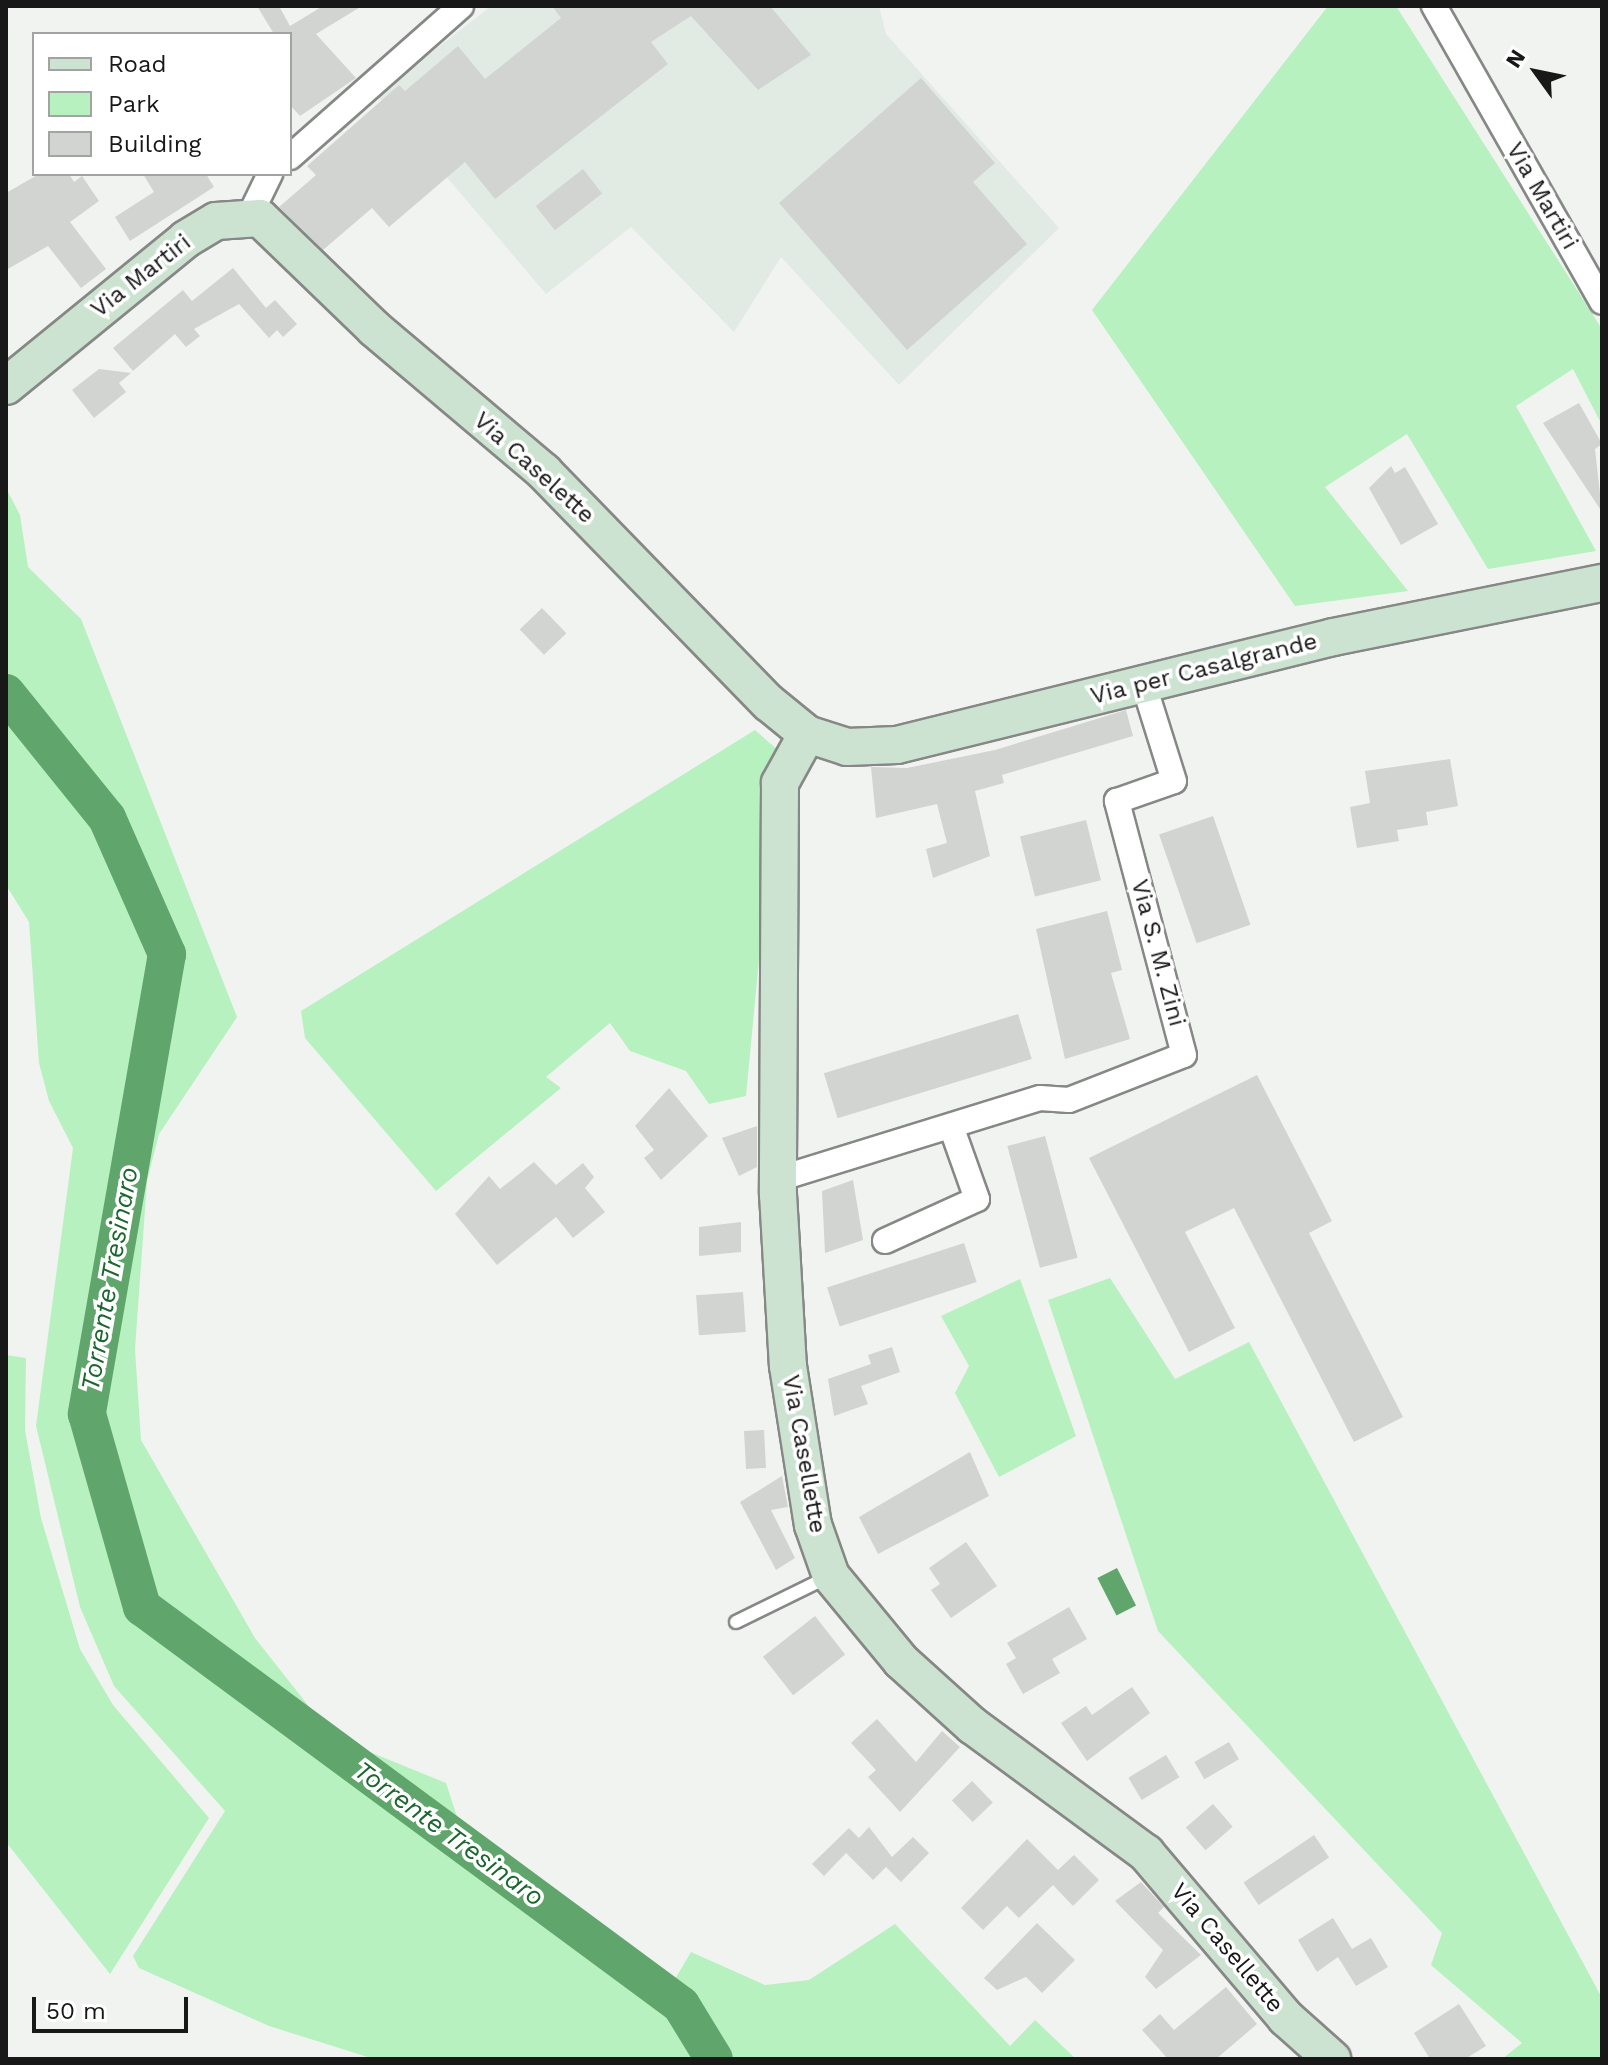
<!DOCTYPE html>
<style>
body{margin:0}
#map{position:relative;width:1608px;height:2065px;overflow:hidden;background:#f1f3f1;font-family:"Work Sans",sans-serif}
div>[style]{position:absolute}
.built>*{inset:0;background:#e2ebe3}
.green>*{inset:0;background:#b7f1bf}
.water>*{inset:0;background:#60a66c;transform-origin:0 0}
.river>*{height:38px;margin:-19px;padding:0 19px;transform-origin:19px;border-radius:19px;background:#60a66c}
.building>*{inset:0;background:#d1d4d1;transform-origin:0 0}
.roads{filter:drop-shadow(2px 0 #868886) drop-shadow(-2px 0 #868886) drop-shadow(0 2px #868886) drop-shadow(0 -2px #868886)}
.lane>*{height:12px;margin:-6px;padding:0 6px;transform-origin:6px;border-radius:6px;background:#fff}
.street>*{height:24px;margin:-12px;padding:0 12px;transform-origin:12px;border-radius:12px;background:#fff}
.secondary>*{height:36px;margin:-18px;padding:0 18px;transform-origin:18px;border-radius:18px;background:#cde3d1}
span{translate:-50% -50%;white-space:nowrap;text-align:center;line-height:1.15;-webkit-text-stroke:7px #fff;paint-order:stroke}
.street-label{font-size:24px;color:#171817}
.water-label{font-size:26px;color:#1c662f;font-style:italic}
.frame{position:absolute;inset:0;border:8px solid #171817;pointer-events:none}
.legend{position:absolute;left:32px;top:32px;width:260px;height:144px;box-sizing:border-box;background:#fff;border:2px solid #a2a3a2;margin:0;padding:10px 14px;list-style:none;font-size:24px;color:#171817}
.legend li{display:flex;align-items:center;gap:16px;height:40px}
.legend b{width:40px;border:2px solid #a2a3a2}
.north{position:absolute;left:1496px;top:32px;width:80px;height:80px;-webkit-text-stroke:6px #fff;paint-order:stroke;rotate:303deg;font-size:22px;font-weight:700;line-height:32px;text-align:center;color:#171817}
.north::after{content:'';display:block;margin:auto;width:28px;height:36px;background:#171817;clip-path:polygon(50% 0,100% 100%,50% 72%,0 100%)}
.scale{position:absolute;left:32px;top:1997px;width:156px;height:36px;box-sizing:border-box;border:4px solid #171817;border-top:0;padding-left:10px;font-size:24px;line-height:28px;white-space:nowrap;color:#171817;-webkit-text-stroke:6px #fff;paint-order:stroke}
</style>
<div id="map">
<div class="built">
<i style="clip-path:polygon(491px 6px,879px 6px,886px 34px,1059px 228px,899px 385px,781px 257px,734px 332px,631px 227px,546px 294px,377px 95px)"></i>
</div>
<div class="green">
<i style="clip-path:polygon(1328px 6px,1396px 6px,1602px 329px,1602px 425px,1573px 369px,1516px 406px,1596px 551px,1488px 569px,1407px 434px,1325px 487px,1408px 591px,1295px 606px,1092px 310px)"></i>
<i style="clip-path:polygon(6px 488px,20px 515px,28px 567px,81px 619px,237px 1017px,159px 1134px,147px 1181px,135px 1349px,141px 1440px,255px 1638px,333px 1737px,446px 1783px,460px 1826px,675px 1979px,691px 1952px,765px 1985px,809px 1980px,895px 1924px,1010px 2046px,1035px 2020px,1076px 2059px,374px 2059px,269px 2026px,139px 1968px,133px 1956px,225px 1811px,114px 1686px,80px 1607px,36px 1426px,73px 1148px,49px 1101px,39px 1063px,29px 922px,6px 885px)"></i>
<i style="clip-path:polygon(755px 730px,779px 751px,746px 1096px,709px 1104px,686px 1071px,630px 1051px,610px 1023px,546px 1077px,561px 1088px,436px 1191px,305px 1038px,301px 1011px)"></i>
<i style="clip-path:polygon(1110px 1278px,1175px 1379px,1249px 1342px,1602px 1998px,1602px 2059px,1502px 2059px,1522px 2043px,1431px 1965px,1442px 1933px,1158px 1631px,1048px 1300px)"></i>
<i style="clip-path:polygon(1020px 1279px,1076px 1436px,999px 1477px,955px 1393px,969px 1366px,941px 1316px)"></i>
<i style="clip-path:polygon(6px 1355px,26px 1358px,25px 1430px,41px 1518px,80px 1649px,113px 1705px,209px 1818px,110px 1974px,6px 1842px)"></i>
</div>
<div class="water">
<i style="left:1117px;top:1568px;width:42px;height:22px;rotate:63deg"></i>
</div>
<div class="river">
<i style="left:6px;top:693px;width:161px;rotate:51.1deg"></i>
<i style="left:107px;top:818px;width:149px;rotate:66.2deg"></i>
<i style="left:167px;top:954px;width:467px;rotate:99.9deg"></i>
<i style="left:87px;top:1414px;width:201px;rotate:74.1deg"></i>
<i style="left:142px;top:1607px;width:670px;rotate:36.44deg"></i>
<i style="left:681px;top:2005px;width:63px;rotate:58.6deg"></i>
</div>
<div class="building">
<i style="clip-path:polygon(257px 6px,279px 6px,290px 26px,323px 6px,362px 6px,316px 34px,356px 78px,300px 116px,290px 105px,290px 34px,274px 34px)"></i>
<i style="clip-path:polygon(552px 6px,770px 6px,811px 55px,758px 90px,691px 16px,651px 42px,668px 64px,495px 199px,465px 162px,389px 227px,372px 208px,323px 250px,279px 207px,316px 175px,307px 166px,399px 85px,405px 91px,458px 46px,485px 79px,561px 18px)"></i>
<i style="clip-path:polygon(921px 78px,995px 163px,973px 182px,1027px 244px,907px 350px,779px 203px)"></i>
<i style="left:583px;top:169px;width:31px;height:60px;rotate:52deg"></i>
<i style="clip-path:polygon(39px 174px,69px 174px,74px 182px,82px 176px,99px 201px,70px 222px,106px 269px,81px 288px,48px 246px,6px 270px,6px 193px)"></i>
<i style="clip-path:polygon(143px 174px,206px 174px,214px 187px,130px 241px,115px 217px,154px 192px)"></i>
<i style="clip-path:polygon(233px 268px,266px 308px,275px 300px,297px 324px,283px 337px,277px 330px,269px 338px,239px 304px,194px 329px,200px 336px,186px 347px,175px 334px,133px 371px,113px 348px,183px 290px,192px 301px)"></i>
<i style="clip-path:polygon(99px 369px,131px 373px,119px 383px,126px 392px,94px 418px,72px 390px)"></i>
<i style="clip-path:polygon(1579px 403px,1602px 444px,1595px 449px,1602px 512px,1543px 423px)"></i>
<i style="clip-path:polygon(1391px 466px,1395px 473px,1405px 467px,1438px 524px,1401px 545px,1369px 488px)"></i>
<i style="left:542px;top:608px;width:35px;height:31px;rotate:46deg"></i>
<i style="clip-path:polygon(1126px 710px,1133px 736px,1002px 775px,1004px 783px,975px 791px,990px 856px,933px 878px,926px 849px,947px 843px,937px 804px,876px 818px,871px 767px,907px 768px,995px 750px)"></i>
<i style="clip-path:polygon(1450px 759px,1458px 806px,1426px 812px,1428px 825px,1397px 830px,1399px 841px,1357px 848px,1350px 807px,1370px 803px,1365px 771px)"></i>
<i style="left:1213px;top:816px;width:115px;height:57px;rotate:71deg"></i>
<i style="left:1086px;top:820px;width:62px;height:68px;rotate:76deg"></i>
<i style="clip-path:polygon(1107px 911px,1122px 970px,1111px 973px,1130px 1039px,1065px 1059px,1036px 929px)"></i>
<i style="left:1018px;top:1014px;width:47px;height:203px;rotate:73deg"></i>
<i style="clip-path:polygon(1257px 1075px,1332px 1221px,1309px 1233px,1403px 1417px,1354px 1442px,1234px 1208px,1185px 1232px,1235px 1328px,1189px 1352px,1089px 1158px)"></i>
<i style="clip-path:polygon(669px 1088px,708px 1136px,661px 1180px,644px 1158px,654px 1150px,635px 1126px)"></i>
<i style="clip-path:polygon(757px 1126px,757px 1167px,739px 1176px,722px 1138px)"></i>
<i style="left:1045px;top:1136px;width:126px;height:39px;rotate:75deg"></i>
<i style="clip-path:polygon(534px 1162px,556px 1185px,583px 1163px,594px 1177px,585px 1188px,605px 1212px,573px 1238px,556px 1217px,497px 1265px,455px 1214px,489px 1176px,500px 1189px)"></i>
<i style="clip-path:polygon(853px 1180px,863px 1240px,825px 1253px,822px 1191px)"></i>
<i style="clip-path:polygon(741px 1222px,741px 1252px,699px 1256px,699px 1227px)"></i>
<i style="left:964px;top:1243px;width:41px;height:144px;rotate:72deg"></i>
<i style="left:743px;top:1292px;width:40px;height:47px;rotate:86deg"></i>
<i style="clip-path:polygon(892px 1347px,900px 1372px,861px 1386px,868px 1404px,834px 1416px,828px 1379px,871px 1364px,868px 1355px)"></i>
<i style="left:764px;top:1430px;width:38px;height:20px;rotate:87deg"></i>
<i style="clip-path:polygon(970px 1452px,989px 1496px,878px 1554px,859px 1517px)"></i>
<i style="clip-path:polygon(782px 1476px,788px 1507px,771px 1510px,795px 1558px,776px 1570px,740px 1502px)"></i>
<i style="clip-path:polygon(966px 1542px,997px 1586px,951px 1618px,931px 1590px,940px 1584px,929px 1568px)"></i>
<i style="clip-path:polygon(1069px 1607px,1087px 1639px,1052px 1659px,1060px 1673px,1023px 1694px,1006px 1664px,1016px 1658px,1007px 1643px)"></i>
<i style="left:815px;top:1616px;width:49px;height:66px;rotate:52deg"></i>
<i style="clip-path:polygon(1132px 1687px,1150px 1713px,1087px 1761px,1061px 1723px,1086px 1706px,1092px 1715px)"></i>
<i style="clip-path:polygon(877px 1719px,916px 1762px,942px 1731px,960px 1747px,900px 1812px,868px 1777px,876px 1770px,851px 1743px)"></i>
<i style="left:1229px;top:1742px;width:20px;height:40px;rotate:60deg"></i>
<i style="left:1166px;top:1755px;width:26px;height:44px;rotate:59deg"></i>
<i style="left:972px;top:1781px;width:30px;height:28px;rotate:46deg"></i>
<i style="left:1213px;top:1804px;width:30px;height:36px;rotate:49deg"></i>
<i style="clip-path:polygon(869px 1827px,892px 1857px,913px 1837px,929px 1853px,901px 1882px,886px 1867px,873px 1880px,846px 1853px,824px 1876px,812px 1864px,849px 1828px,859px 1838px)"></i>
<i style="left:1314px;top:1835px;width:27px;height:85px;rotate:56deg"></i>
<i style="clip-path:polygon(1027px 1839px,1058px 1870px,1074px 1855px,1099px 1880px,1073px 1906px,1053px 1885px,1019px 1918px,1007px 1906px,983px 1930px,961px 1908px)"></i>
<i style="clip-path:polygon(1141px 1882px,1164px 1907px,1158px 1913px,1201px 1955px,1156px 1989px,1145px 1977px,1163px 1950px,1115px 1901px)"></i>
<i style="clip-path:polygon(1333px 1918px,1352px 1949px,1371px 1938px,1388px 1967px,1356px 1986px,1338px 1957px,1317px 1972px,1298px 1940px)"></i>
<i style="clip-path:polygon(1037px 1923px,1075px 1960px,1042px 1993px,1026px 1977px,997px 1990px,984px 1978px)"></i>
<i style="clip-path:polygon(1226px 1987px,1257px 2024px,1216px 2059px,1168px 2059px,1142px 2030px,1160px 2014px,1174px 2030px)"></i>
<i style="clip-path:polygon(1459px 2004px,1486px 2046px,1465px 2059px,1430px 2059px,1414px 2033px)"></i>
</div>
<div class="roads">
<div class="lane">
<i style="left:736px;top:1622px;width:102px;rotate:-26.1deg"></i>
</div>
<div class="street">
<i style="left:1434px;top:6px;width:340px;rotate:60.4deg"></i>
<i style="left:290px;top:157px;width:228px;rotate:-41.4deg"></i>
<i style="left:250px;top:215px;width:46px;rotate:-64deg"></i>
<i style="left:778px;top:1179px;width:274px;rotate:-17.2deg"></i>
<i style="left:1040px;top:1098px;width:29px;rotate:4deg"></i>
<i style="left:1069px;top:1100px;width:123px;rotate:-21.4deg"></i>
<i style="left:1184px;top:1055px;width:263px;rotate:-104.8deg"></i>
<i style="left:1117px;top:801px;width:60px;rotate:-19.3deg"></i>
<i style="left:1174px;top:781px;width:87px;rotate:-107.4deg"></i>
<i style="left:885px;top:1241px;width:101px;rotate:-24.5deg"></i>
<i style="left:977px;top:1199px;width:77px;rotate:-109.6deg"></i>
</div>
<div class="secondary">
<i style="left:6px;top:386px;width:232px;rotate:-39.2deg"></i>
<i style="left:186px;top:239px;width:35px;rotate:-31deg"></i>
<i style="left:216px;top:221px;width:44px;rotate:-3.9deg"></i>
<i style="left:260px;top:218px;width:160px;rotate:44deg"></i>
<i style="left:375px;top:329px;width:221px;rotate:40.2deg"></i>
<i style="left:544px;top:472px;width:322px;rotate:45.8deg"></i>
<i style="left:769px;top:703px;width:49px;rotate:39.2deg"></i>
<i style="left:807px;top:734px;width:42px;rotate:18deg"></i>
<i style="left:847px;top:747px;width:50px;rotate:-2.3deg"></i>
<i style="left:897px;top:745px;width:449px;rotate:-13.9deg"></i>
<i style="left:1333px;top:637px;width:274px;rotate:-11.4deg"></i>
<i style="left:807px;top:734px;width:56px;rotate:118.9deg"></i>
<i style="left:780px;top:783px;width:411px;rotate:90.3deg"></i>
<i style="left:778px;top:1194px;width:172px;rotate:86.7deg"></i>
<i style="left:788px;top:1366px;width:161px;rotate:81.1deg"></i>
<i style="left:813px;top:1525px;width:54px;rotate:70.6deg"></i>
<i style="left:831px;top:1576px;width:110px;rotate:50.5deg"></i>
<i style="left:901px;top:1661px;width:97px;rotate:42.1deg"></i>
<i style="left:973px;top:1726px;width:215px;rotate:36.3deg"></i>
<i style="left:1146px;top:1853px;width:216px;rotate:49.7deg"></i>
<i style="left:1286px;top:2018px;width:62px;rotate:41.7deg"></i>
</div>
</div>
<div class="street-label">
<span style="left:1542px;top:196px;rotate:60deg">Via Martiri</span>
<span style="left:141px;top:276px;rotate:-38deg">Via Martiri</span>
<span style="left:534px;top:468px;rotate:42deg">Via Caselette</span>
<span style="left:1204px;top:669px;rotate:-14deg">Via per Casalgrande</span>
<span style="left:1158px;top:953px;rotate:75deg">Via S. M. Zini</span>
<span style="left:804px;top:1454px;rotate:80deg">Via Casellette</span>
<span style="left:1227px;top:1948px;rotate:50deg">Via Casellette</span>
</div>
<div class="water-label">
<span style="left:110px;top:1279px;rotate:-80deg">Torrente Tresinaro</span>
<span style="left:449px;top:1834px;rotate:36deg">Torrente Tresinaro</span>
</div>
<div class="frame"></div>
<ul class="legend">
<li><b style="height:10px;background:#cde3d1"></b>Road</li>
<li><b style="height:22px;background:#b7f1bf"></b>Park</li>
<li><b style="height:22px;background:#d1d4d1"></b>Building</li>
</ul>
<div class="north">N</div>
<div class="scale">50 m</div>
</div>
